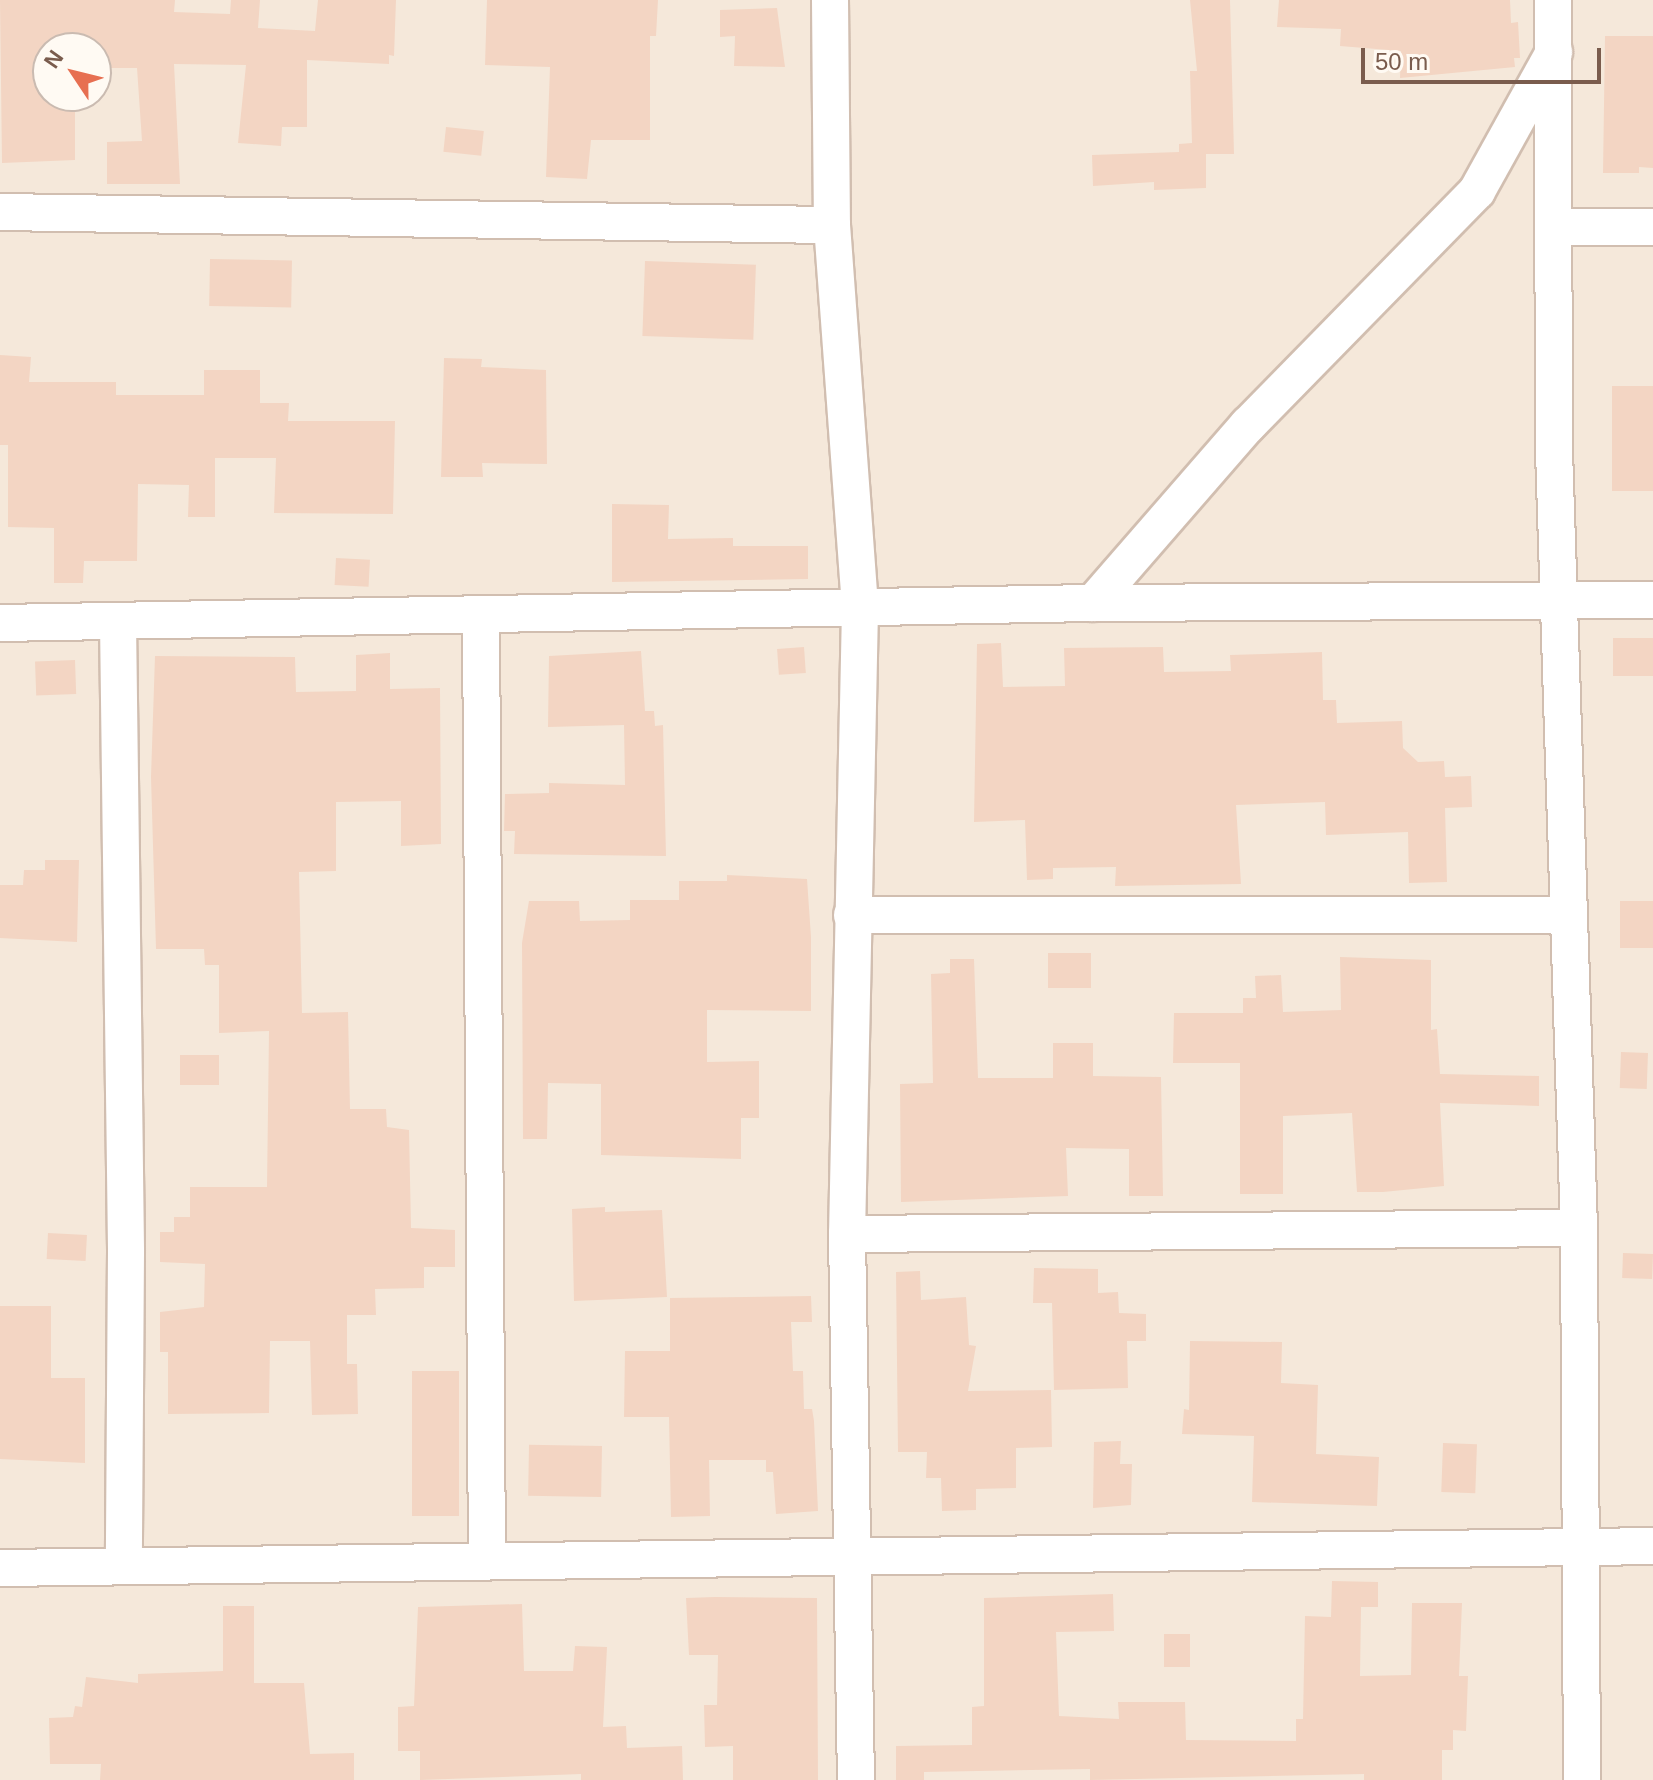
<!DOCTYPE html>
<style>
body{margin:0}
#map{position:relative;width:1653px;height:1780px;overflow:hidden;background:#fdf6ec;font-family:Arial,sans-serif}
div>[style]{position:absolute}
.residential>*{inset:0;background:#f5e8da}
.building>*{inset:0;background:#f3d5c3;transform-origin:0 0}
.roads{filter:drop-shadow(2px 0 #d1beb0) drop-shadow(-2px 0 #d1beb0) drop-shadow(0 2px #d1beb0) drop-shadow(0 -2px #d1beb0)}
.street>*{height:36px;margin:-18px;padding:0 18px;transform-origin:18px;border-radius:18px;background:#fff}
span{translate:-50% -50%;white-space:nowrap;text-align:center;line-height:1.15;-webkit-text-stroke:7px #fffaf3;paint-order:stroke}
.north{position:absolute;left:32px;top:32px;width:80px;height:80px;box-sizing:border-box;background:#fffaf3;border:2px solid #cabbb1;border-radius:50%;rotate:305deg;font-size:22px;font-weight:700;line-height:32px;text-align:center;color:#7a5c4d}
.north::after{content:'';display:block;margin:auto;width:28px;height:36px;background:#e76f51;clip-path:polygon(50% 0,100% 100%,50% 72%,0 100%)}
.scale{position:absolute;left:1361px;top:48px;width:240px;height:36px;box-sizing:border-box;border:4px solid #7a5c4d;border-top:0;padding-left:10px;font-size:24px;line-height:28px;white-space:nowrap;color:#7a5c4d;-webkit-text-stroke:6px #fffaf3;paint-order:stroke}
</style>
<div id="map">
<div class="residential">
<i style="clip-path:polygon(evenodd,0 0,1653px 0,1653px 1780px,0 1780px,0 0,48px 48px,96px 48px,96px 96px,48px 96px,48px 48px)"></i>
</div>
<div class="building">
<i style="clip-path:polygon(0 0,175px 0,174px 12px,230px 14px,231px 0,260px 0,258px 28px,315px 31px,318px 0,396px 0,394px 56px,389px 55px,389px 64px,307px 60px,307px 127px,282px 127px,281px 146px,238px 143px,246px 65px,174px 64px,180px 184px,107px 184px,107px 142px,142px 141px,137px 68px,96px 68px,96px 48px,48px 48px,48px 96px,75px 96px,75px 160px,2px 163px)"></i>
<i style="clip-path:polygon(487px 0,658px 0,656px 36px,650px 36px,650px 140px,591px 140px,587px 179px,546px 177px,550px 67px,485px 65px)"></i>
<i style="clip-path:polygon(1190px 0,1230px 0,1234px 154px,1206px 154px,1206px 188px,1154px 190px,1154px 182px,1093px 186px,1092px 155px,1179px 152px,1179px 144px,1192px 143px,1190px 71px,1197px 71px)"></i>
<i style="clip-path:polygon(1279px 0,1510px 0,1511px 23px,1518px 22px,1520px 58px,1514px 58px,1515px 67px,1400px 78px,1401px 51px,1340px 46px,1341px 29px,1277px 27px)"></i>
<i style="clip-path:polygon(777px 8px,785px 67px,734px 66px,735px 36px,720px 37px,720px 10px)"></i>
<i style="clip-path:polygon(1605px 36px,1653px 36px,1653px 168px,1639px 167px,1639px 173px,1603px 173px)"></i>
<i style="left:446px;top:127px;width:38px;height:25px;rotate:6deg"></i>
<i style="left:210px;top:259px;width:82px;height:47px;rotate:1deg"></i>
<i style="left:645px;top:261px;width:111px;height:75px;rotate:2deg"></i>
<i style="clip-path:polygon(0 355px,31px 357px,29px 382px,116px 382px,116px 395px,204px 395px,204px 370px,260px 370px,260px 403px,289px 403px,288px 421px,395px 421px,393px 514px,274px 513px,276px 458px,215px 458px,215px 517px,188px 517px,189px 485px,138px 484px,137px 561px,84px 561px,83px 583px,54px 583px,54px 528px,8px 527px,8px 445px,0 445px)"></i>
<i style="clip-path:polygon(444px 358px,482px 359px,481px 367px,546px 370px,547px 464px,482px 463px,483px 477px,441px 477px)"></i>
<i style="left:1612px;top:386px;width:41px;height:105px"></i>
<i style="clip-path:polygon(612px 504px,669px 505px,668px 539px,733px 538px,733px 546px,808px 546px,808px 579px,612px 582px)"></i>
<i style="left:336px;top:558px;width:34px;height:27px;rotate:3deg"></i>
<i style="left:1613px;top:638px;width:40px;height:38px"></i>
<i style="clip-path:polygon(1001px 643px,1003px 687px,1065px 686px,1064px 648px,1163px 647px,1164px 672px,1231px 671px,1230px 655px,1322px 652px,1323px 700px,1336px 700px,1337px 723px,1402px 721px,1403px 748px,1418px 762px,1444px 761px,1445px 777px,1471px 776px,1472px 807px,1445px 808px,1447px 882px,1409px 883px,1408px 832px,1326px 835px,1325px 802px,1236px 805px,1241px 884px,1115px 886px,1116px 867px,1053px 868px,1053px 879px,1027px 880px,1025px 820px,974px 822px,977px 644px)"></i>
<i style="left:804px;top:647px;width:26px;height:27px;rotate:86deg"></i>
<i style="clip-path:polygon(641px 651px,645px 711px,654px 711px,655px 726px,663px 725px,666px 856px,514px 854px,515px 831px,504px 831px,505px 794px,549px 793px,549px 783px,625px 785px,624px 725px,548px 727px,549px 656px)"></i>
<i style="clip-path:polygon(390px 653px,390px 689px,440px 688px,441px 844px,401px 846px,401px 801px,336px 802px,336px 871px,299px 872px,302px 1013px,348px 1012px,350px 1109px,386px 1109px,387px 1127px,409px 1130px,411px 1228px,455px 1230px,455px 1267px,424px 1267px,424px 1288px,375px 1289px,376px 1315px,347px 1315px,347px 1364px,357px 1364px,358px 1414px,312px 1415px,310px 1341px,270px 1341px,269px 1413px,168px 1414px,168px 1352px,160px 1352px,160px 1312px,204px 1307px,205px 1264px,160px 1262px,160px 1232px,174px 1232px,174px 1217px,190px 1217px,190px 1187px,267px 1187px,269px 1031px,219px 1033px,219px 965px,205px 965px,204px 949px,156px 949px,151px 777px,155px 656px,295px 657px,296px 692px,356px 691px,356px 655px)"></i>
<i style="left:75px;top:660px;width:34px;height:40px;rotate:88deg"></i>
<i style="clip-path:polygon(45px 860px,79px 860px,77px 942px,0 938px,0 885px,23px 885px,24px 870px,45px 870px)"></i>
<i style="clip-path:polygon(727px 875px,807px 879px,811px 937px,811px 1011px,707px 1010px,707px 1062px,759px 1061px,759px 1118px,741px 1118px,741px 1159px,601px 1155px,601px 1084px,548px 1083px,547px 1139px,523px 1139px,522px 943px,529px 901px,579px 901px,580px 921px,630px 920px,630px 900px,679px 900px,679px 881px,727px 881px)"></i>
<i style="left:1620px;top:901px;width:33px;height:47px"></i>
<i style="left:1048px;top:953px;width:43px;height:35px"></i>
<i style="clip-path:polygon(1340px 957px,1431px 960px,1431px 1030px,1437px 1029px,1440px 1074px,1539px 1076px,1539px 1106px,1440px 1103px,1444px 1186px,1383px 1192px,1357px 1192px,1352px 1113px,1283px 1116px,1283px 1194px,1240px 1194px,1240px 1063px,1173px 1063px,1174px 1013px,1243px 1013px,1243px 998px,1256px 998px,1255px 976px,1281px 975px,1283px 1012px,1341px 1010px)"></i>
<i style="clip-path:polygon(950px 959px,974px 959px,978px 1078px,1053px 1078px,1053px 1043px,1093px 1043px,1093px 1076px,1161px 1077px,1163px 1196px,1129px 1196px,1129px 1149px,1066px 1148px,1068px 1196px,901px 1202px,900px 1084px,933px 1083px,931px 974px,950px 973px)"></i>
<i style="left:1621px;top:1052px;width:27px;height:36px;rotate:2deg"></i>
<i style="left:180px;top:1055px;width:39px;height:30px"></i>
<i style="clip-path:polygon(605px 1207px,605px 1212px,662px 1210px,667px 1297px,574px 1301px,572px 1209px)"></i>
<i style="left:48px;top:1233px;width:39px;height:26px;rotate:3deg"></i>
<i style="left:1623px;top:1253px;width:30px;height:25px;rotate:2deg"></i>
<i style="clip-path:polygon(1034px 1268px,1098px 1269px,1098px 1293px,1118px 1292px,1119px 1313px,1146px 1314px,1146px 1341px,1127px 1341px,1128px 1388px,1054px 1390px,1052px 1303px,1033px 1303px)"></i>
<i style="clip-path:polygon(920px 1271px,921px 1300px,966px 1297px,969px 1345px,976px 1346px,968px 1391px,1051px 1390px,1052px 1447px,1016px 1448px,1016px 1488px,976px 1489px,976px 1510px,942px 1511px,941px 1478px,926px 1478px,927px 1452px,898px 1452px,896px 1272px)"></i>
<i style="clip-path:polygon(811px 1296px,812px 1322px,791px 1322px,793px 1371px,803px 1371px,804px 1409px,812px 1409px,814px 1421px,818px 1511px,776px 1514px,773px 1472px,766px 1472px,766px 1460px,709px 1460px,710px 1516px,671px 1517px,669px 1417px,624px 1417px,625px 1351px,670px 1351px,670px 1298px)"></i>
<i style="clip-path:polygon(0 1306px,51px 1306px,51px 1378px,85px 1378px,85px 1463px,0 1459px)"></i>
<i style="clip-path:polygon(1190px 1341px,1282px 1342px,1281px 1383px,1318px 1385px,1316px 1454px,1379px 1457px,1377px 1506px,1252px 1502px,1254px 1436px,1182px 1434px,1184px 1409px,1189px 1410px)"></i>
<i style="left:459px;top:1371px;width:145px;height:47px;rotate:90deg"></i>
<i style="clip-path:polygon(1121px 1441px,1120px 1464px,1132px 1464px,1131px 1505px,1093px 1508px,1094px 1442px)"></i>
<i style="left:1443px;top:1443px;width:34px;height:49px;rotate:2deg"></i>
<i style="left:602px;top:1446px;width:51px;height:73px;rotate:91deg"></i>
<i style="clip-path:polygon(1332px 1581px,1378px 1582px,1378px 1607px,1361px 1607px,1360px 1676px,1411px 1675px,1412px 1603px,1462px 1603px,1459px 1676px,1468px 1676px,1466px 1731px,1453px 1730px,1453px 1750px,1442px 1750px,1442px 1780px,1364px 1780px,1364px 1774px,1090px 1780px,1090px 1769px,924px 1772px,924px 1780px,896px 1780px,896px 1746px,972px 1745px,972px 1707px,984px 1706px,984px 1598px,1113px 1594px,1114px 1631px,1056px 1632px,1059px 1716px,1119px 1719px,1118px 1702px,1185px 1702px,1186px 1740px,1296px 1741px,1296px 1719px,1303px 1719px,1305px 1616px,1331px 1617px)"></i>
<i style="clip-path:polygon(715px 1597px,817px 1598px,818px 1780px,733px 1780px,733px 1746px,705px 1747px,704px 1705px,717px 1705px,718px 1655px,689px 1655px,686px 1598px)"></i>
<i style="clip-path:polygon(522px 1604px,524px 1671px,573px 1671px,575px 1646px,607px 1647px,603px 1727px,626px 1726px,627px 1748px,682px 1746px,683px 1780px,581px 1780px,581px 1774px,420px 1780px,420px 1751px,398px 1751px,398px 1707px,414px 1706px,418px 1607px)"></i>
<i style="clip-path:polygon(223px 1606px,254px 1606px,254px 1683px,304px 1683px,310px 1754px,354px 1753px,354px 1780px,100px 1780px,101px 1764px,50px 1764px,49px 1718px,73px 1717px,75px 1706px,82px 1707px,86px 1677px,138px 1683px,138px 1674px,223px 1671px)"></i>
<i style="left:1164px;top:1634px;width:26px;height:33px"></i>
</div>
<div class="roads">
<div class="street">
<i style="left:830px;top:0;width:225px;rotate:89.5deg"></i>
<i style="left:832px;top:225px;width:385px;rotate:85.8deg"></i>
<i style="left:860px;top:609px;width:625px;rotate:91.19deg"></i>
<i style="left:847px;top:1234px;width:546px;rotate:89.06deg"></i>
<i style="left:1553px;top:0;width:450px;rotate:89.9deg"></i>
<i style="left:1554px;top:450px;width:778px;rotate:88.16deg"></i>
<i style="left:1579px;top:1228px;width:552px;rotate:89.69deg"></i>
<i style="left:0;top:212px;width:832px;rotate:0.9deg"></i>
<i style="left:1555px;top:227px;width:98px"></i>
<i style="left:1093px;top:603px;width:236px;rotate:-49deg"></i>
<i style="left:1248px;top:425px;width:327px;rotate:-45.6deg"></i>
<i style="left:1477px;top:191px;width:159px;rotate:-61deg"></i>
<i style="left:481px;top:615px;width:945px;rotate:89.64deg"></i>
<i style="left:118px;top:621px;width:631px;rotate:89.27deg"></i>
<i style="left:126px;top:1252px;width:313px;rotate:90.4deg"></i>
<i style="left:0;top:623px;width:1093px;rotate:-1.05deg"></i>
<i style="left:1093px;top:603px;width:560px;rotate:-0.31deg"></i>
<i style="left:852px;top:915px;width:714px"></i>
<i style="left:847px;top:1234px;width:732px;rotate:-0.47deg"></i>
<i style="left:0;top:1568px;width:1653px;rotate:-0.76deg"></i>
</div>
</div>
<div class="north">N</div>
<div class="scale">50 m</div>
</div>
